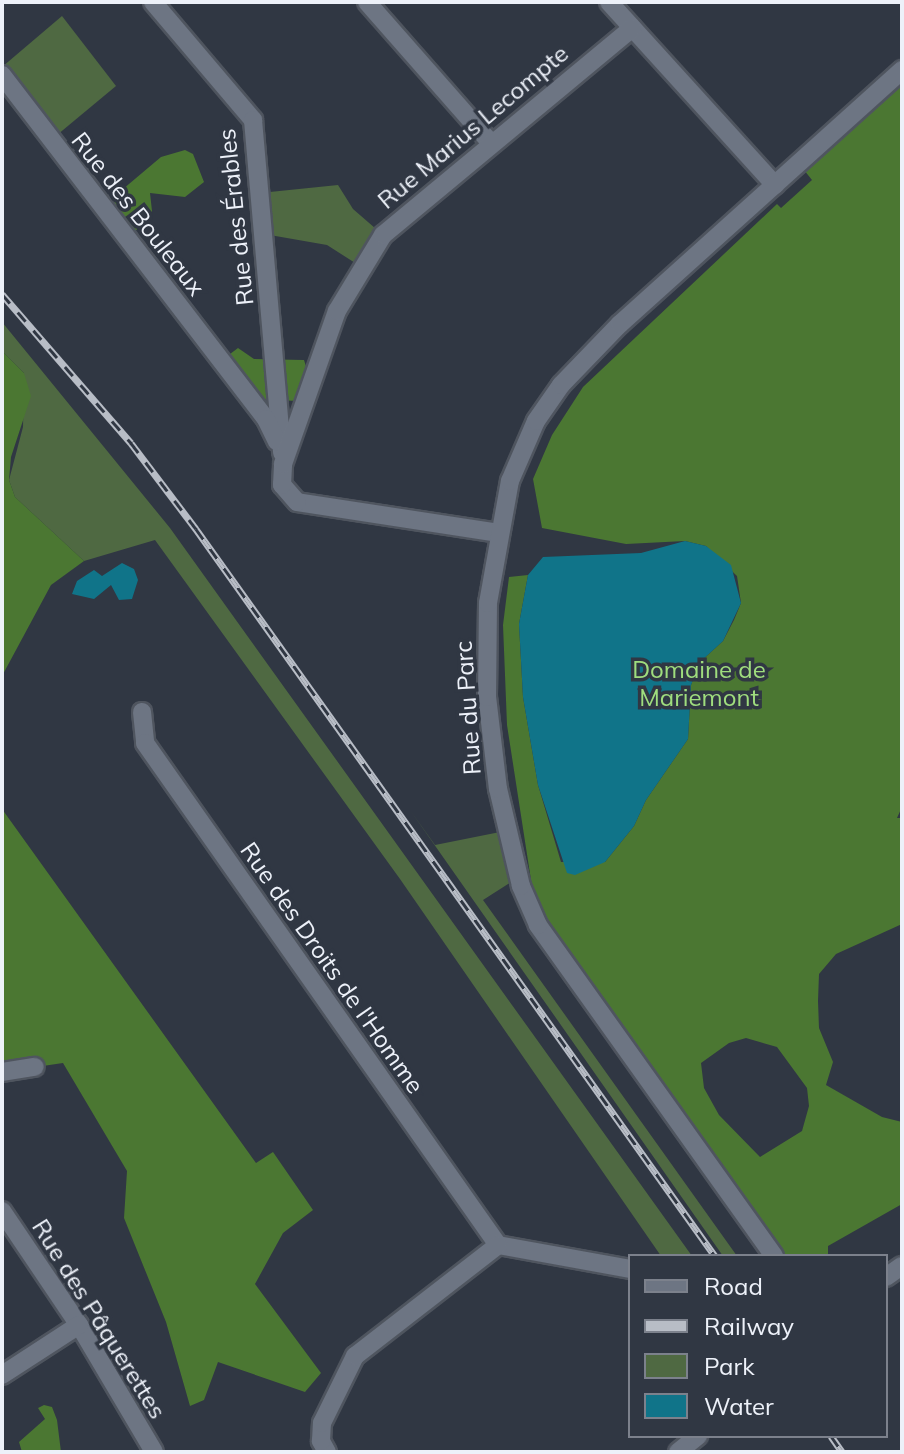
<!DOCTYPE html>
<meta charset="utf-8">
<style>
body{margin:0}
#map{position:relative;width:904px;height:1454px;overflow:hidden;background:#303743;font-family:Mulish,sans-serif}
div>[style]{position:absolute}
.green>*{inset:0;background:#4f6942}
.forest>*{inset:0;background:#4b7732}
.water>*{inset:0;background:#107489}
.roads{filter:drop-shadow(2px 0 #4f555f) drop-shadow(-2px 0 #4f555f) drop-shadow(0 2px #4f555f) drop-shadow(0 -2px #4f555f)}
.minor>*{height:18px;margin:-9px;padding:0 9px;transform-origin:9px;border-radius:9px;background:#6d7583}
.rail>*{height:7px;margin-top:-3.5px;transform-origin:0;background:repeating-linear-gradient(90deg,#303743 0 12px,#b8bdc6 0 24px);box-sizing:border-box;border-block:2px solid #b8bdc6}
span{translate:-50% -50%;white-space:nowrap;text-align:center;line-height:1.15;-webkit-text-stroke:7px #303743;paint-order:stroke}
.street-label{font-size:24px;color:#edf1f9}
.park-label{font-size:24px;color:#9fdd7e}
.frame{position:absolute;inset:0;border:4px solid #edf1f9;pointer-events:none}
.legend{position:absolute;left:628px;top:1254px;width:260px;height:184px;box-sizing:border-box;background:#303743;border:2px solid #7c818c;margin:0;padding:10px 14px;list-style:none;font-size:24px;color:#edf1f9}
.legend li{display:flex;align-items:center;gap:16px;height:40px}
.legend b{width:40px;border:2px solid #7c818c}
</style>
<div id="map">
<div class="green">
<i style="clip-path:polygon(62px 16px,116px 86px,51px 140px,2px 67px)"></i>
<i style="clip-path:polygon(338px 185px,353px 209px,383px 235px,363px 268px,327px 245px,264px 234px,260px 193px)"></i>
<i style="clip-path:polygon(2px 322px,170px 528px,692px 1256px,661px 1256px,400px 879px,155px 540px,84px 561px,15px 497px,9px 480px,23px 427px,24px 373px,2px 351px)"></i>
<i style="clip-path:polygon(410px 810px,435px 845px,505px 831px,519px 877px,483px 900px,737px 1256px,723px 1256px)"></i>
</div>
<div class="forest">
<i style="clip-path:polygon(evenodd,902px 85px,902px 807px,897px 818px,902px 818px,902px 924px,836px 954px,819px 974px,818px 1001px,819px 1028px,833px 1062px,826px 1085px,882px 1117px,902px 1122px,902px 1204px,828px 1246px,828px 1256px,786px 1256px,573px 964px,533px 893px,507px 725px,503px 625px,509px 577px,528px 575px,519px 624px,523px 697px,538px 785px,561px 862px,605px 862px,634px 826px,646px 800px,688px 739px,691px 685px,700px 662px,723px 641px,734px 620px,741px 603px,737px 576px,706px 546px,685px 541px,626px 544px,542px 528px,533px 479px,552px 435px,583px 387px,777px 204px,781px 208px,812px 180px,804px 170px,902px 85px,746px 1038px,777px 1047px,807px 1088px,809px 1106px,802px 1131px,760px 1157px,719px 1115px,704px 1088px,701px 1063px,729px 1043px,746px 1038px)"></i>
<i style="clip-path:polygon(185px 150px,193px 154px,204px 182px,185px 197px,150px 193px,152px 211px,134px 233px,109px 208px,110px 200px,161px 157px)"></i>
<i style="clip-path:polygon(238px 348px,254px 359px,304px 360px,310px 379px,297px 401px,258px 399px,226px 357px)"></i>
<i style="clip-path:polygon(2px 351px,24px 373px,31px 396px,11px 457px,9px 480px,15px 497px,84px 561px,51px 585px,2px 676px)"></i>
<i style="clip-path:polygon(2px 809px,256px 1163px,273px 1152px,313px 1210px,283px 1233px,255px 1284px,321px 1373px,305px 1392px,218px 1362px,204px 1400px,190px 1406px,166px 1322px,124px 1218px,127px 1171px,63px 1063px,2px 1072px)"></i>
<i style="clip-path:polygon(44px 1405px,52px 1407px,57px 1420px,61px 1452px,22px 1452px,19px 1442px,45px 1419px,38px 1408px)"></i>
</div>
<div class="water">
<i style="clip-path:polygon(685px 541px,706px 546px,731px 565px,741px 603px,723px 641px,700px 662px,691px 685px,688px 739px,646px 800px,634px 826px,605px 862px,575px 875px,567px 873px,538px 785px,523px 697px,519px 624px,528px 575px,543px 557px,641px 553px)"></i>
<i style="clip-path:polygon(122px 563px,134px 569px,138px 580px,132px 599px,119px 600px,111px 585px,94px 599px,72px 594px,77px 581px,94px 570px,102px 576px)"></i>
</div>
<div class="roads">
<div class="minor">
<i style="left:153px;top:2px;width:155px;rotate:49.7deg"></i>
<i style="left:253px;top:120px;width:334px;rotate:85deg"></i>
<i style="left:367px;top:2px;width:185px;rotate:48.7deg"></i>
<i style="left:609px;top:2px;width:247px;rotate:47.8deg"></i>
<i style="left:2px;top:75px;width:434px;rotate:52.5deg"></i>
<i style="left:266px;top:419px;width:25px;rotate:64deg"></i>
<i style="left:499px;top:533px;width:204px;rotate:-171.3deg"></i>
<i style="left:297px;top:502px;width:23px;rotate:-131deg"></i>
<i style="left:282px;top:485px;width:21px;rotate:-87deg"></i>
<i style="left:283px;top:464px;width:162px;rotate:-70.6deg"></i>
<i style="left:337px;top:311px;width:89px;rotate:-58.8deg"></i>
<i style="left:383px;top:235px;width:324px;rotate:-39.7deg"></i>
<i style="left:142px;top:712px;width:31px;rotate:84deg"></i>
<i style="left:145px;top:743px;width:614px;rotate:54.89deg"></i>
<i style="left:498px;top:1245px;width:134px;rotate:10.3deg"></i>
<i style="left:2px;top:1072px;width:33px;rotate:-9deg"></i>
<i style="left:2px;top:1211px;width:138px;rotate:56deg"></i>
<i style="left:79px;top:1325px;width:147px;rotate:59.4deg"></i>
<i style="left:774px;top:1256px;width:407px;rotate:-125.5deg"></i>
<i style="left:538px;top:925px;width:43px;rotate:-113.6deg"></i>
<i style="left:521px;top:886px;width:100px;rotate:-103.3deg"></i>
<i style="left:498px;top:789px;width:93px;rotate:-96.8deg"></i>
<i style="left:487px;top:697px;width:94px;rotate:-89.4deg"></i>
<i style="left:488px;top:603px;width:124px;rotate:-79.8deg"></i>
<i style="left:510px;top:481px;width:65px;rotate:-66.6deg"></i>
<i style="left:536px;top:421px;width:44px;rotate:-55.2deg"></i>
<i style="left:561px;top:385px;width:85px;rotate:-46deg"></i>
<i style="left:620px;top:324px;width:380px;rotate:-42deg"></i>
<i style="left:886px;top:1277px;width:19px;rotate:-35deg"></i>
<i style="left:2px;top:1375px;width:92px;rotate:-33deg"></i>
<i style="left:327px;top:1452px;width:13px;rotate:-119deg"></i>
<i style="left:321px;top:1441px;width:18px;rotate:-87deg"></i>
<i style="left:322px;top:1423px;width:75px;rotate:-63.8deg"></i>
<i style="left:355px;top:1356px;width:181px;rotate:-37.8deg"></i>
<i style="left:678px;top:1452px;width:26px;rotate:-39deg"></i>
</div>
</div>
<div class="rail">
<i style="left:2px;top:294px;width:197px;rotate:49.1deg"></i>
<i style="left:131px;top:443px;width:108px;rotate:52.9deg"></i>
<i style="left:196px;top:529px;width:893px;rotate:54.48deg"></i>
<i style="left:831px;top:1436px;width:19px;rotate:55deg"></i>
</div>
<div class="street-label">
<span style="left:473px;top:127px;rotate:-40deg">Rue Marius Lecompte</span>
<span style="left:138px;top:214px;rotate:52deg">Rue des Bouleaux</span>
<span style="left:236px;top:217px;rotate:-96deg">Rue des Érables</span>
<span style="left:468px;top:708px;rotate:-94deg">Rue du Parc</span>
<span style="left:332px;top:968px;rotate:55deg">Rue des Droits de l'Homme</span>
<span style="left:99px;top:1319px;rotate:58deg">Rue des Pâquerettes</span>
</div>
<div class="park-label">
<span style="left:699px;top:684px">Domaine de<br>Mariemont</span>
</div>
<div class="frame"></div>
<ul class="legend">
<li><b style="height:10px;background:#6d7583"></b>Road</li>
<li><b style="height:10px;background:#b8bdc6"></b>Railway</li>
<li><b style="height:22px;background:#4f6942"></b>Park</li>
<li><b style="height:22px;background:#107489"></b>Water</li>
</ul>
</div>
